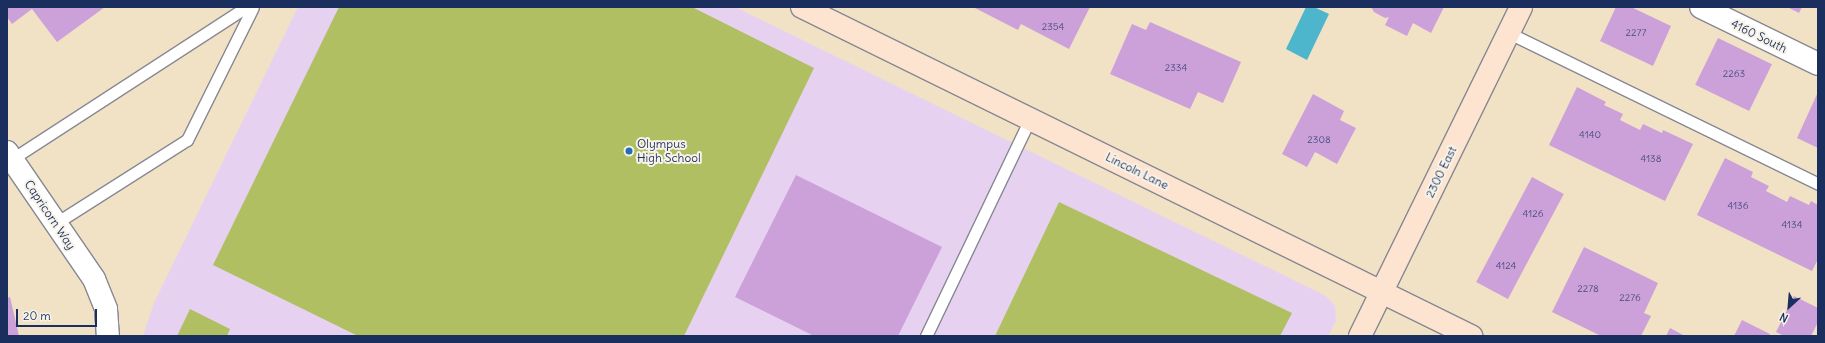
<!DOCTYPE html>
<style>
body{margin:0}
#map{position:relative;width:1825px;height:343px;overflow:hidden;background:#f1e1c5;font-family:Delius,sans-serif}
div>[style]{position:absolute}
.built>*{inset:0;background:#e6d2f0}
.green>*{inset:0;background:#b0bf62}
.water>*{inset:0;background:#4db5cc}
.building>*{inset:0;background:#cca1da;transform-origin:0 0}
.roads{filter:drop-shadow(1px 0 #868892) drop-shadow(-1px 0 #868892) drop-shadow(0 1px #868892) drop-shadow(0 -1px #868892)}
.lane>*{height:11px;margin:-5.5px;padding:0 5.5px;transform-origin:5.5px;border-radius:5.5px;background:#fff}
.street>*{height:22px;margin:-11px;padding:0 11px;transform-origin:11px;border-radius:11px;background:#fff}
.secondary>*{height:22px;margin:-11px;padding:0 11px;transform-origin:11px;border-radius:11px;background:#fde4d1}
.dots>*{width:11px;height:11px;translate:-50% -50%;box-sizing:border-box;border:2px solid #f7f3e8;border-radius:50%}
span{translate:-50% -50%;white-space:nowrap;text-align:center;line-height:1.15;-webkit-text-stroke:4px #f7f3e8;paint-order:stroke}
.number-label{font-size:10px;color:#474c7d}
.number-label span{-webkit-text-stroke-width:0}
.street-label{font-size:12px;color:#1b2f5e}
.poi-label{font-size:12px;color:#1b2f5e}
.left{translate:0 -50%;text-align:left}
.frame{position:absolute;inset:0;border:8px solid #1b2f5e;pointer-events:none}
.north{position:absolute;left:1769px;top:287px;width:40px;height:40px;-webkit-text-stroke:3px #f7f3e8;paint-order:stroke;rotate:206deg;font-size:11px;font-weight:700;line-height:16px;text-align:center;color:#1b2f5e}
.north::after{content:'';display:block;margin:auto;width:14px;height:18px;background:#1b2f5e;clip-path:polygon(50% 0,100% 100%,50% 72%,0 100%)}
.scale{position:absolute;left:16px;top:309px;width:81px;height:18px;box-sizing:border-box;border:2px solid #1b2f5e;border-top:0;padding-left:5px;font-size:12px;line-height:14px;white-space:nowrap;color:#1b2f5e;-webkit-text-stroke:3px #f7f3e8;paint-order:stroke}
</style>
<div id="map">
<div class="built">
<i style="clip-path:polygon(298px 7px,735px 7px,1326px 296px,1335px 306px,1336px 321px,1328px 336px,143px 336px,154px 303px)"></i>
</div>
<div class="green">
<i style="clip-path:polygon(339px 7px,692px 7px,814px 68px,684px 336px,358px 336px,213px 265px)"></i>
<i style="clip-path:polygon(1059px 202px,1292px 313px,1280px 336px,995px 336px)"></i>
<i style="clip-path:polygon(190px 309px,230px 329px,227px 336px,177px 336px)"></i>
</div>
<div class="water">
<i style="clip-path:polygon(1306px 7px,1314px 7px,1329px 14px,1307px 60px,1286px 49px)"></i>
</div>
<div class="building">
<i style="clip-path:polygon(7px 7px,105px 7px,57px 42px,32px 9px,12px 24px,7px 17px)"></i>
<i style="clip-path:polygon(973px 7px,1090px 7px,1069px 49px,1021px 24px,1018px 30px)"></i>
<i style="clip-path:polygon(1371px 7px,1444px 7px,1431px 33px,1413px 23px,1407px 36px,1385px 25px,1389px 17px,1385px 18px,1374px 12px)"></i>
<i style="clip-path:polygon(1616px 7px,1631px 7px,1671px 26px,1653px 66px,1600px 41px)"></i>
<i style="clip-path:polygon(1787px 7px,1802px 7px,1799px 13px)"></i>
<i style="clip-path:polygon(1150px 22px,1241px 62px,1223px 103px,1198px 92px,1190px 109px,1110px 74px,1132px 24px,1146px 30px)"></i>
<i style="left:1718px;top:38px;width:60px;height:52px;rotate:26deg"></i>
<i style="clip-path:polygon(1577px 87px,1606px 102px,1604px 105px,1623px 114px,1620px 120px,1640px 130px,1643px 124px,1662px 133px,1663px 130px,1693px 144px,1665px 201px,1549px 145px)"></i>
<i style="clip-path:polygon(1818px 92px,1818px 148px,1797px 138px)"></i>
<i style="clip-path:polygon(1313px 94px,1344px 111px,1340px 120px,1356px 128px,1337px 164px,1315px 152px,1307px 167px,1282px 154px)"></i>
<i style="clip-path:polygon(1725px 158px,1753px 172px,1751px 177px,1769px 186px,1766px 191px,1787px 202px,1790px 196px,1809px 205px,1811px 201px,1818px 205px,1818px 259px,1812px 271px,1697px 215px)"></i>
<i style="clip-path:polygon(796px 175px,942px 247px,898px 336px,814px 336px,735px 297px)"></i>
<i style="left:1532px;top:177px;width:36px;height:119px;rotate:28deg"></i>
<i style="clip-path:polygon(1584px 247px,1658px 283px,1644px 313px,1651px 316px,1641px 336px,1601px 336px,1552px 312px)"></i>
<i style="clip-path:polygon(1794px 296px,1818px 308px,1818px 322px,1811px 336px,1784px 336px,1776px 332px)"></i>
<i style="clip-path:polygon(10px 297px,19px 336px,7px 336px,7px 298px)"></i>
<i style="clip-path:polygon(1742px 320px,1770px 334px,1769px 336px,1734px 336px)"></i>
<i style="clip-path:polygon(1670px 328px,1685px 336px,1666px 336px)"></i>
</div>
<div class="roads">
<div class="lane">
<i style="left:1509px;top:33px;width:344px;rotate:26deg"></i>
<i style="left:12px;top:159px;width:279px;rotate:-33deg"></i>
<i style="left:56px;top:223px;width:155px;rotate:-32.4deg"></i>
<i style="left:187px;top:140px;width:148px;rotate:-63.6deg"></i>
<i style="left:926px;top:336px;width:241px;rotate:-64.4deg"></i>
</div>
<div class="street">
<i style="left:1701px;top:7px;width:130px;rotate:26deg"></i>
<i style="left:7px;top:152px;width:154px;rotate:55.6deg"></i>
<i style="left:94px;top:279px;width:32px;rotate:68deg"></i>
<i style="left:106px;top:309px;width:27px;rotate:86deg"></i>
</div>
<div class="secondary">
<i style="left:802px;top:7px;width:746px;rotate:26.19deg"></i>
<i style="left:1360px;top:336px;width:366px;rotate:-63.9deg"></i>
</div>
</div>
<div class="dots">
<i style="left:629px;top:151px;background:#1f6fb2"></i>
</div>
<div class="number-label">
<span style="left:1053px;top:27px">2354</span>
<span style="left:1636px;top:33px">2277</span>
<span style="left:1176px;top:68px">2334</span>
<span style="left:1734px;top:74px">2263</span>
<span style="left:1590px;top:135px">4140</span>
<span style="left:1319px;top:140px">2308</span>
<span style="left:1651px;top:159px">4138</span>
<span style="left:1738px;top:206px">4136</span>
<span style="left:1533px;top:214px">4126</span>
<span style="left:1792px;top:225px">4134</span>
<span style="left:1506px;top:266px">4124</span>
<span style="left:1588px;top:289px">2278</span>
<span style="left:1630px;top:298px">2276</span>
</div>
<div class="street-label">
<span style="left:1759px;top:36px;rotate:26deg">4160 South</span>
<span style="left:1137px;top:171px;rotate:26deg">Lincoln Lane</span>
<span style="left:1441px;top:172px;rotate:-64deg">2300 East</span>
<span style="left:50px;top:215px;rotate:56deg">Capricorn Way</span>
</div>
<div class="poi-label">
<span class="left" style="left:637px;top:151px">Olympus<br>High School</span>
</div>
<div class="frame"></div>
<div class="north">N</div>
<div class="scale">20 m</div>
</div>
